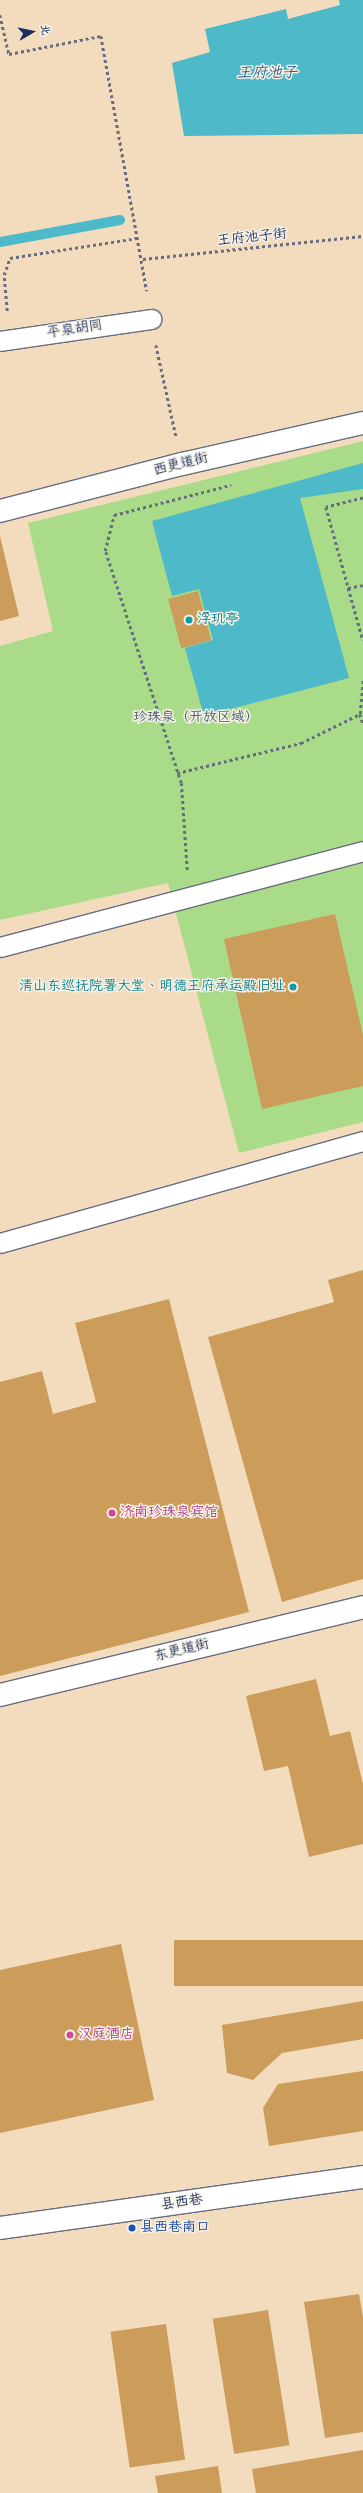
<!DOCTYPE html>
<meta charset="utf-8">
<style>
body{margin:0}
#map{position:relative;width:363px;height:2493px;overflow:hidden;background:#f3dcbe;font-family:Dekko,"LXGW WenKai TC",sans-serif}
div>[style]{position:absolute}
.green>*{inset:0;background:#a9db89}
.water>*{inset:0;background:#4db9c9}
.stream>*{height:10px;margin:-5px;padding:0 5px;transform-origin:5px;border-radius:5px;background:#4db9c9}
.building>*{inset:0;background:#cc9c5a;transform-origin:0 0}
.path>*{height:2.5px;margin-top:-1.25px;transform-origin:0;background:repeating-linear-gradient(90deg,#676c80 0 3px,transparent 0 6px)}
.roads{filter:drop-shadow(1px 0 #676c80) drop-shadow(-1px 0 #676c80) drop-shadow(0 1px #676c80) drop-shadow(0 -1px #676c80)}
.lane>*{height:19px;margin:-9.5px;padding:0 9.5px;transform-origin:9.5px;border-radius:9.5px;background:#fff}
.street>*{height:22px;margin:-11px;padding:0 11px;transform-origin:11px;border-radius:11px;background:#fff}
.secondary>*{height:22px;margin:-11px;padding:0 11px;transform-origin:11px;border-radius:11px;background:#fff}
.dots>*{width:11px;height:11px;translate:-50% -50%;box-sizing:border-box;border:2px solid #f7f3e8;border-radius:50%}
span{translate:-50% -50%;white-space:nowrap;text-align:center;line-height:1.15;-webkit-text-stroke:3px #f7f3e8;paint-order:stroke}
.street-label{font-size:14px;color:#1b2f5e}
.culture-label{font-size:14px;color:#0d838f}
.left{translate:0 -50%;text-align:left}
.right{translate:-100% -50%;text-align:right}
.park-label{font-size:14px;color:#3e5a69}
.hotel-label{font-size:14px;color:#b23c85}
.transit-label{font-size:14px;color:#164399}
.water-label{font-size:15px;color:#2a587e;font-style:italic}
.north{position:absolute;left:12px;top:12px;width:40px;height:40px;-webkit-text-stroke:3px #f7f3e8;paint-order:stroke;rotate:81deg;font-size:11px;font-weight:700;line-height:16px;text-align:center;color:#1b2f5e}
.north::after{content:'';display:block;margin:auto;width:14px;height:18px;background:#1b2f5e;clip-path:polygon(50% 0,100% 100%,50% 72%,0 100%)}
</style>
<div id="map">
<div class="green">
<i style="clip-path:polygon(363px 441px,363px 1122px,239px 1153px,168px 883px,0 920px,0 646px,53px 631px,28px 523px)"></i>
</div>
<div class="water">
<i style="clip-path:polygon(339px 0,363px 0,363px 134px,184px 136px,172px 63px,210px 52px,205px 29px,286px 9px,288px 19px,340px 5px)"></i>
<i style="clip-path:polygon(363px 463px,363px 489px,300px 498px,349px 678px,204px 716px,185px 648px,213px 640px,199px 589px,172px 596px,152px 521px)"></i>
</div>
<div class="stream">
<i style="left:0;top:242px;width:122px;rotate:-10.4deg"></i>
</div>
<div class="building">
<i style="clip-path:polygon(0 536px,19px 616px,0 621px)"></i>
<i style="left:198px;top:591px;width:51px;height:31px;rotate:75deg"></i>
<i style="clip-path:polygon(335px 914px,363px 1035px,363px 1086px,262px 1109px,224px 939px)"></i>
<i style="clip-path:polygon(363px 1270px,363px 1579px,282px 1602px,208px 1337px,334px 1302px,328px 1280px)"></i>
<i style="clip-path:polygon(169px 1299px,249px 1612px,0 1676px,0 1382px,42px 1371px,53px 1414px,96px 1402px,75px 1323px)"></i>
<i style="clip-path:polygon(316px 1679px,330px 1736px,350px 1731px,363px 1784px,363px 1844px,309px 1857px,288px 1766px,264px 1771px,246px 1696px)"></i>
<i style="left:363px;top:1940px;width:46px;height:189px;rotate:90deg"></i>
<i style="clip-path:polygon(121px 1944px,154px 2100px,0 2133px,0 1970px)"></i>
<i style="clip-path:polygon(363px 2001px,363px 2039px,282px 2053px,253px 2080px,227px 2073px,222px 2025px)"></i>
<i style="clip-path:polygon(363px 2071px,363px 2131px,269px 2146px,263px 2108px,278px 2084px)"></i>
<i style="clip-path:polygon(359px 2294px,363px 2317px,363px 2432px,325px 2438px,304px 2302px)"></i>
<i style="left:268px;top:2310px;width:137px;height:56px;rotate:81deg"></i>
<i style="left:166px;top:2324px;width:137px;height:56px;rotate:82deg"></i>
<i style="clip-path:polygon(363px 2450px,363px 2493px,256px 2493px,252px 2469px)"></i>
<i style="clip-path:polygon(218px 2466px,222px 2493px,158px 2493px,155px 2476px)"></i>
</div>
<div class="path">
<i style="left:0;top:15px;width:40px;rotate:77deg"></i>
<i style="left:9px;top:54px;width:94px;rotate:-11.1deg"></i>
<i style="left:101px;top:36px;width:259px;rotate:79.8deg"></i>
<i style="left:143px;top:259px;width:221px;rotate:-6deg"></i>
<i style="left:7px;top:311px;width:36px;rotate:-95deg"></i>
<i style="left:4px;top:275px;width:18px;rotate:-71deg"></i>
<i style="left:10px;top:258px;width:130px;rotate:-8.9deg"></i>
<i style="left:156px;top:345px;width:93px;rotate:77.6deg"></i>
<i style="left:363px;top:498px;width:38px;rotate:166deg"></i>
<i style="left:326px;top:507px;width:138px;rotate:74.5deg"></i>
<i style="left:348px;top:588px;width:15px;rotate:-11deg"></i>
<i style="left:360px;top:714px;width:10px;rotate:73deg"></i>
<i style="left:177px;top:773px;width:128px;rotate:-13.6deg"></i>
<i style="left:301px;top:743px;width:66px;rotate:-26.2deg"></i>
<i style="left:360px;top:714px;width:34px;rotate:-85deg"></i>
<i style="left:187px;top:870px;width:87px;rotate:-93.9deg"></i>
<i style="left:181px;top:783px;width:244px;rotate:-108.1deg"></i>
<i style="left:105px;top:551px;width:37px;rotate:-76deg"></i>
<i style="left:114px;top:515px;width:121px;rotate:-14.4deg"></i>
</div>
<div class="roads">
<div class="lane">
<i style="left:0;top:341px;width:153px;rotate:-8.3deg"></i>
<i style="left:0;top:947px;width:375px;rotate:-14.8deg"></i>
<i style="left:0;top:1243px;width:377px;rotate:-15.7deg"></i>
</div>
<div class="street">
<i style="left:0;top:511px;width:188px;rotate:-14.5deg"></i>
<i style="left:182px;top:464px;width:186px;rotate:-12.8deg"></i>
<i style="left:0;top:1695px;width:374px;rotate:-13.6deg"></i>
</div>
<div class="secondary">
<i style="left:0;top:2228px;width:367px;rotate:-8deg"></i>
</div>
</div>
<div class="dots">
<i style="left:189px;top:620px;background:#0f9aa8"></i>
<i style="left:293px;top:987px;background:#0f9aa8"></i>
<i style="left:112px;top:1513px;background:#d1479c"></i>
<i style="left:70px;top:2035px;background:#d1479c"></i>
<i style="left:132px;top:2228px;background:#1a4fb4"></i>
</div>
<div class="street-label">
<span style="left:252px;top:238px;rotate:-6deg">王府池子街</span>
<span style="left:75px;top:330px;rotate:-9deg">平泉胡同</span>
<span style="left:181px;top:465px;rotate:-14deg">西更道街</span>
<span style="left:182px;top:1651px;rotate:-14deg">东更道街</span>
<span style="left:182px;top:2203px;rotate:-8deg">县西巷</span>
</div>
<div class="culture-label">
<span class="left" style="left:197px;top:620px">浮玑亭</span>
<span class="right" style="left:285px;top:987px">清山东巡抚院署大堂、明德王府承运殿旧址</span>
</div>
<div class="park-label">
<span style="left:196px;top:718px">珍珠泉（开放区域）</span>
</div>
<div class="hotel-label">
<span class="left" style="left:120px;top:1513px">济南珍珠泉宾馆</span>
<span class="left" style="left:78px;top:2035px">汉庭酒店</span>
</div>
<div class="transit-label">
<span class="left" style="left:140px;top:2228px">县西巷南口</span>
</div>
<div class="water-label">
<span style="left:267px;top:75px">王府池子</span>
</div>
<div class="north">北</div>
</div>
